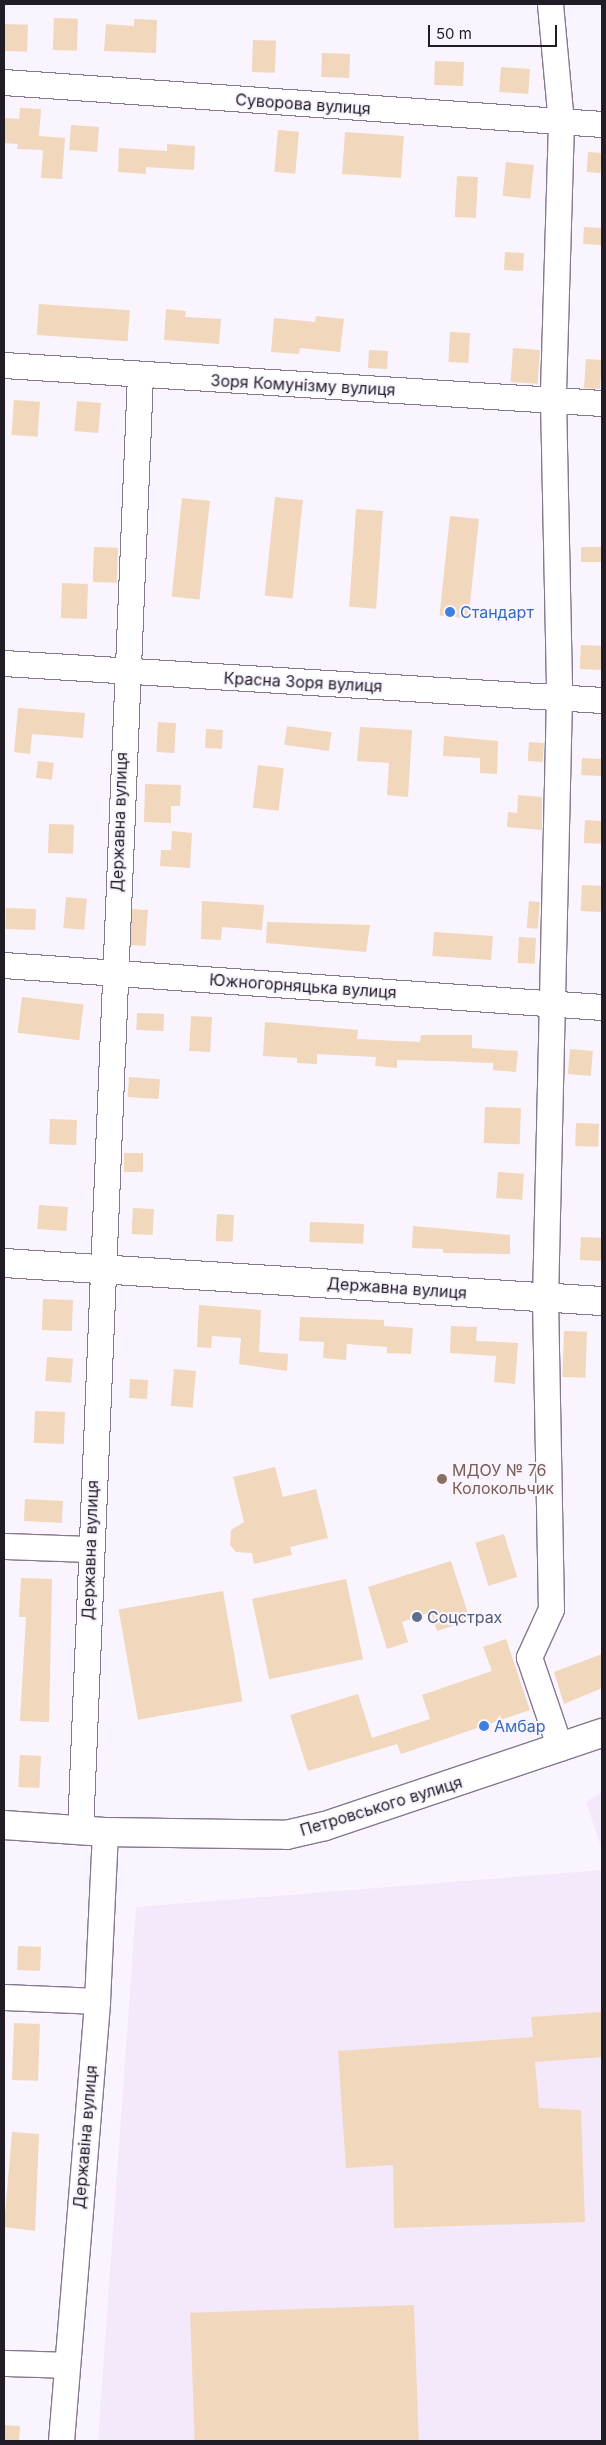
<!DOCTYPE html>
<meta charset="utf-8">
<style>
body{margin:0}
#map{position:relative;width:606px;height:2445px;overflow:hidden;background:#faf4fe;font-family:Inter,sans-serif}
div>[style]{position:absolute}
.built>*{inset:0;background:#f4e9fb}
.building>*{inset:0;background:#f1d7bc;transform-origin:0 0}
.roads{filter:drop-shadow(1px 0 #86788e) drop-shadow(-1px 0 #86788e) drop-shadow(0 1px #86788e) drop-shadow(0 -1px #86788e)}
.minor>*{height:25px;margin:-12.5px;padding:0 12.5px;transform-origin:12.5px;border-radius:12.5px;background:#fff}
.major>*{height:28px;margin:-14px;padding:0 14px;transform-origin:14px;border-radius:14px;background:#fff}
.dots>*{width:14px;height:14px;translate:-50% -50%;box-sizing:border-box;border:2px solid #faf4fe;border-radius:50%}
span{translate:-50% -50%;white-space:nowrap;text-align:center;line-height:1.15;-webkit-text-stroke:4px #faf4fe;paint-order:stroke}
.street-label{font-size:16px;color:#211c25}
.shop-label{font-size:16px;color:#366cbe}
.left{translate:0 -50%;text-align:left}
.education-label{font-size:16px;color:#785e54}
.service-label{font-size:16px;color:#4e5e75}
.frame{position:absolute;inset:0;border:5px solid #211c25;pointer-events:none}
.scale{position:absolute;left:428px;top:25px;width:129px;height:22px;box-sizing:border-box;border:2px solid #211c25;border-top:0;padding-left:6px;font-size:15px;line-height:18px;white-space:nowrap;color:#211c25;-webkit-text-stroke:4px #faf4fe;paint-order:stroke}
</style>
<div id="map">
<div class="built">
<i style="clip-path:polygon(602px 1792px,602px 1850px,586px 1802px)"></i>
<i style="clip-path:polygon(602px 1870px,602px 2441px,98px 2441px,136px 1907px)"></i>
</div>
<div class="building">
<i style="left:54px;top:18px;width:24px;height:32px;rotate:2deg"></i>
<i style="clip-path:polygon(134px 19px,157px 20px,156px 53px,104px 51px,106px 24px,134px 26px)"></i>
<i style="left:5px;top:24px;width:23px;height:27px;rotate:2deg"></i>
<i style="left:253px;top:40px;width:23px;height:32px;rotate:2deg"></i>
<i style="left:322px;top:53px;width:28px;height:24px;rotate:2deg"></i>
<i style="left:435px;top:61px;width:29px;height:24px;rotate:2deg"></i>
<i style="left:501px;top:67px;width:29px;height:25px;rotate:4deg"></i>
<i style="clip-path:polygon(20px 108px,41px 109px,39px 136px,65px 138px,62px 179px,41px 178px,43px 150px,17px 149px,18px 144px,4px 143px,4px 118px,19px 119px)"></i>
<i style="left:71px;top:125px;width:28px;height:25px;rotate:4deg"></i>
<i style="left:278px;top:130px;width:21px;height:42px;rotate:5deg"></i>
<i style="left:345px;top:132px;width:59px;height:42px;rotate:4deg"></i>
<i style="clip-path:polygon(167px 144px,195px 146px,194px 170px,146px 167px,146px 174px,118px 172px,119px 148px,167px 151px)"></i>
<i style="left:588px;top:152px;width:14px;height:20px;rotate:4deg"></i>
<i style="left:506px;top:162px;width:28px;height:34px;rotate:6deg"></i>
<i style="left:457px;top:176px;width:21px;height:41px;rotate:3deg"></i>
<i style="left:584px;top:227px;width:18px;height:17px;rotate:3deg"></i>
<i style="left:505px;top:252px;width:19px;height:18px;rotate:3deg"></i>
<i style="left:39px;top:304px;width:91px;height:31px;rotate:4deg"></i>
<i style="clip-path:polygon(166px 309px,186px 311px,185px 317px,221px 319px,219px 344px,164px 340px)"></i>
<i style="clip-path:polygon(316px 316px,344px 319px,340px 352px,300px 348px,299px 354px,271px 352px,274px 318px,315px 322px)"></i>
<i style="left:450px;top:332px;width:20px;height:30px;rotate:3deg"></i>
<i style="left:513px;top:348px;width:27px;height:34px;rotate:4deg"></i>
<i style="left:369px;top:350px;width:19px;height:18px;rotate:3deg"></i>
<i style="left:586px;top:359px;width:16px;height:29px;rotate:4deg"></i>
<i style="left:14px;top:400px;width:26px;height:35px;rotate:4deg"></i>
<i style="left:77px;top:401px;width:24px;height:30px;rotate:5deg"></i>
<i style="left:275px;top:497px;width:28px;height:99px;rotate:6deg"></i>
<i style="left:182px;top:498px;width:28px;height:99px;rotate:6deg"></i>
<i style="left:356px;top:509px;width:27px;height:98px;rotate:4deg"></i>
<i style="left:450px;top:516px;width:29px;height:100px;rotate:6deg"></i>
<i style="left:94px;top:547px;width:24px;height:35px;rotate:2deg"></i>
<i style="left:581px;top:547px;width:21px;height:15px"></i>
<i style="left:62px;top:583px;width:26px;height:35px;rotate:2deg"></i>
<i style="left:581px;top:645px;width:21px;height:24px;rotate:3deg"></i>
<i style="clip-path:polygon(18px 708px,85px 713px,83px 738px,32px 734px,30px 754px,14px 752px)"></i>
<i style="left:158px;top:722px;width:18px;height:30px;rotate:3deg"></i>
<i style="left:287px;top:726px;width:45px;height:19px;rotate:8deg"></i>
<i style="clip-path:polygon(360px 727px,412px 730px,408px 797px,387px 795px,389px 763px,357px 761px)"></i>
<i style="left:206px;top:729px;width:17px;height:19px;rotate:3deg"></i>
<i style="clip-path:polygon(444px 736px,498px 741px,497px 774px,480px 773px,480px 758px,443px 756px)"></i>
<i style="left:529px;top:742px;width:15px;height:19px;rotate:4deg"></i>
<i style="left:582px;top:758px;width:20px;height:17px;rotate:3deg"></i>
<i style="left:38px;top:761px;width:16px;height:17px;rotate:7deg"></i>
<i style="left:258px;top:765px;width:26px;height:43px;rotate:7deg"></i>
<i style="clip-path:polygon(145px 784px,181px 785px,180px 806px,171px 806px,171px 823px,144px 822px)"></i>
<i style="clip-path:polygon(518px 795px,542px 797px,542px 830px,507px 827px,508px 812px,517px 813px)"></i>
<i style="left:585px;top:820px;width:17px;height:23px;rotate:3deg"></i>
<i style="left:49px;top:824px;width:25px;height:29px;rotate:2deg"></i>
<i style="clip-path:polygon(172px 831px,192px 833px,190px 868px,160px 866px,161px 850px,171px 850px)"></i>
<i style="left:582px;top:885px;width:20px;height:26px;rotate:3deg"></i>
<i style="left:66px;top:897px;width:21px;height:31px;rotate:5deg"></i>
<i style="clip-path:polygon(202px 901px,264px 905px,262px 930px,222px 927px,221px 940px,201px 939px)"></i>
<i style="left:529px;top:901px;width:11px;height:27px;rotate:5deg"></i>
<i style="left:6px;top:908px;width:30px;height:21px;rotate:2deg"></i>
<i style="left:132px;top:909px;width:16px;height:36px;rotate:4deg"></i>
<i style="clip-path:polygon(267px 922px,370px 925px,366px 952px,266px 943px)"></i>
<i style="left:434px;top:932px;width:59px;height:24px;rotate:4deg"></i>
<i style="left:519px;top:937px;width:17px;height:26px;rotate:3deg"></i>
<i style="left:22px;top:997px;width:62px;height:36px;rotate:7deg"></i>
<i style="left:137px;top:1013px;width:27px;height:17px;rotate:2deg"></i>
<i style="left:191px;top:1016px;width:21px;height:35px;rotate:3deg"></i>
<i style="clip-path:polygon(265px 1022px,358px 1030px,357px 1039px,420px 1042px,421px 1035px,472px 1035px,472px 1048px,518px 1051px,516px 1072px,493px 1070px,493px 1063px,440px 1061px,397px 1060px,397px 1068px,375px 1066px,376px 1057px,317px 1054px,317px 1064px,297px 1063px,297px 1058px,263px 1056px)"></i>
<i style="left:570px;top:1049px;width:23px;height:25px;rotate:5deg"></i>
<i style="left:129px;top:1077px;width:31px;height:20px;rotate:4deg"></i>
<i style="left:485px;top:1107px;width:36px;height:36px;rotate:2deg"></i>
<i style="left:50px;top:1119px;width:27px;height:25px;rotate:2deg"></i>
<i style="left:576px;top:1123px;width:23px;height:23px;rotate:2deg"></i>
<i style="left:124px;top:1153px;width:19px;height:19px"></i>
<i style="left:498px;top:1172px;width:26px;height:26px;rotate:4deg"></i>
<i style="left:39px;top:1205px;width:29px;height:24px;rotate:4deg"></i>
<i style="left:133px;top:1208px;width:21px;height:26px;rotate:3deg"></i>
<i style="left:217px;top:1214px;width:17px;height:27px;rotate:3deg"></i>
<i style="left:310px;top:1222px;width:54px;height:20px;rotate:2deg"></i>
<i style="clip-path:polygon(413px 1226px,510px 1235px,510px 1254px,443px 1253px,443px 1249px,412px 1248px)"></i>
<i style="left:581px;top:1237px;width:21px;height:23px;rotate:3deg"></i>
<i style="left:43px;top:1299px;width:30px;height:31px;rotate:2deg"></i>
<i style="clip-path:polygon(199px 1305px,261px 1310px,259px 1352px,288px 1354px,287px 1371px,239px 1364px,241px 1338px,212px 1336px,211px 1348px,197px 1347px)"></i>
<i style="clip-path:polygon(300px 1317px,384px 1320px,384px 1326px,413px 1328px,411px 1354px,387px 1353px,387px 1347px,347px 1344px,346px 1360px,323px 1358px,324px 1342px,299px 1341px)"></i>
<i style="clip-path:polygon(451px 1326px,477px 1327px,476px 1341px,518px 1343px,515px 1384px,494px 1382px,496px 1356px,450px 1353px)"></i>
<i style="left:564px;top:1331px;width:23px;height:46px;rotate:2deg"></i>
<i style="left:47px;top:1357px;width:26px;height:24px;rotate:4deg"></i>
<i style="left:174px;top:1369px;width:22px;height:37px;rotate:5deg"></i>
<i style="left:130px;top:1379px;width:18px;height:19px;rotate:3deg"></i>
<i style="left:35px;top:1411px;width:30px;height:32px;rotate:2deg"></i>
<i style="clip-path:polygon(275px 1467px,283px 1497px,316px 1489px,328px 1538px,290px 1547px,292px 1555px,254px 1564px,252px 1553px,236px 1552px,230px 1545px,231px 1530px,244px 1522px,233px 1477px)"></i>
<i style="left:25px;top:1499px;width:38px;height:22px;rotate:3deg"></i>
<i style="left:504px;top:1534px;width:45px;height:30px;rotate:73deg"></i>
<i style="clip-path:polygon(451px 1561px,470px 1620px,437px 1631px,431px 1612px,402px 1622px,408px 1642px,387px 1649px,368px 1587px)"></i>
<i style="clip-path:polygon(21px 1578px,52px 1579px,49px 1722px,20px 1721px,26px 1617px,19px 1617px)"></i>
<i style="left:346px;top:1579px;width:82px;height:96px;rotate:78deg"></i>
<i style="left:223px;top:1591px;width:112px;height:106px;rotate:80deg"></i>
<i style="clip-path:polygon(506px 1639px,530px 1710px,401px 1754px,397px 1744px,308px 1771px,290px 1715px,358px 1694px,372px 1738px,430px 1719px,422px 1695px,492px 1671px,483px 1647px)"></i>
<i style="clip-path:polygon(602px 1654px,602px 1688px,564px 1704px,554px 1672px)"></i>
<i style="left:20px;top:1755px;width:21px;height:32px;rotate:3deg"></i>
<i style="left:18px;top:1946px;width:23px;height:24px;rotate:2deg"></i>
<i style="clip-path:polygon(602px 2012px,602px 2057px,535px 2062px,539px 2108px,581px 2110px,585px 2222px,394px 2228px,393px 2165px,346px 2168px,338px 2051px,533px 2037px,531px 2017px)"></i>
<i style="left:14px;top:2023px;width:26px;height:57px;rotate:2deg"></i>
<i style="clip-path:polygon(12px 2132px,39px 2134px,35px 2231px,4px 2227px)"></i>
<i style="left:414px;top:2305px;width:136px;height:224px;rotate:88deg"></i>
<i style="left:4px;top:2425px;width:16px;height:16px;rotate:4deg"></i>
</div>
<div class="roads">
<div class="minor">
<i style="left:550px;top:4px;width:119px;rotate:84.7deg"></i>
<i style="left:561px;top:122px;width:277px;rotate:91.7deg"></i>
<i style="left:553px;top:399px;width:298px;rotate:88.8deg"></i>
<i style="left:559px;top:697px;width:601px;rotate:91.33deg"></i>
<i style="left:545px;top:1298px;width:311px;rotate:88.9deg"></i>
<i style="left:551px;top:1609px;width:53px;rotate:114.6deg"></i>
<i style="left:529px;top:1657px;width:96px;rotate:71.2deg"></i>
<i style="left:4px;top:82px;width:599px;rotate:4.02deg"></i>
<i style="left:4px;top:365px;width:599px;rotate:3.64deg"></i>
<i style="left:4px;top:663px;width:599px;rotate:3.54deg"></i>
<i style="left:4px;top:965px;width:599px;rotate:4.02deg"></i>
<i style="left:4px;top:1546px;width:86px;rotate:2deg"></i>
<i style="left:80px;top:1831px;width:1457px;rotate:-87.64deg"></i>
<i style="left:4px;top:1997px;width:93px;rotate:2.5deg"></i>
<i style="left:4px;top:2363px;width:62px;rotate:1.8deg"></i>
<i style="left:61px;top:2441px;width:441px;rotate:-85.3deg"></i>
<i style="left:97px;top:2001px;width:169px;rotate:-87.3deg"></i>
</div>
<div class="major">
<i style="left:4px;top:1263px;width:599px;rotate:3.64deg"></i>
<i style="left:4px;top:1825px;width:101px;rotate:4deg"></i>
<i style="left:105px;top:1832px;width:181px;rotate:0.9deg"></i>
<i style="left:286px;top:1835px;width:40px;rotate:-13deg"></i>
<i style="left:325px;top:1826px;width:292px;rotate:-18.6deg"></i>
</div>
</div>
<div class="dots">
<i style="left:450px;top:612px;background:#3f7fe0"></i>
<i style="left:442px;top:1479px;background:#8d6e63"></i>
<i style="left:417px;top:1617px;background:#5c6f8a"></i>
<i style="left:484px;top:1726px;background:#3f7fe0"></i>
</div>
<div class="street-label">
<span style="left:303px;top:104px;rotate:4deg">Суворова вулиця</span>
<span style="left:303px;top:385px;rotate:3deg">Зоря Комунізму вулиця</span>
<span style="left:303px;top:682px;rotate:3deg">Красна Зоря вулиця</span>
<span style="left:119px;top:822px;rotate:-88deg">Державна вулиця</span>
<span style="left:303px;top:986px;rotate:4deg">Южногорняцька вулиця</span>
<span style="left:397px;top:1288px;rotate:4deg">Державна вулиця</span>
<span style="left:90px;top:1550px;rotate:-88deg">Державна вулиця</span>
<span style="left:381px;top:1806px;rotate:-17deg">Петровського вулиця</span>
<span style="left:85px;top:2137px;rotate:-85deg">Державіна вулиця</span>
</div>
<div class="shop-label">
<span class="left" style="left:460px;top:612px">Стандарт</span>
<span class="left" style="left:494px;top:1726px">Амбар</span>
</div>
<div class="education-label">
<span class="left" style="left:452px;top:1479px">МДОУ № 76<br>Колокольчик</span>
</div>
<div class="service-label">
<span class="left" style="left:427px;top:1617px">Соцстрах</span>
</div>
<div class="frame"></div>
<div class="scale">50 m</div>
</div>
